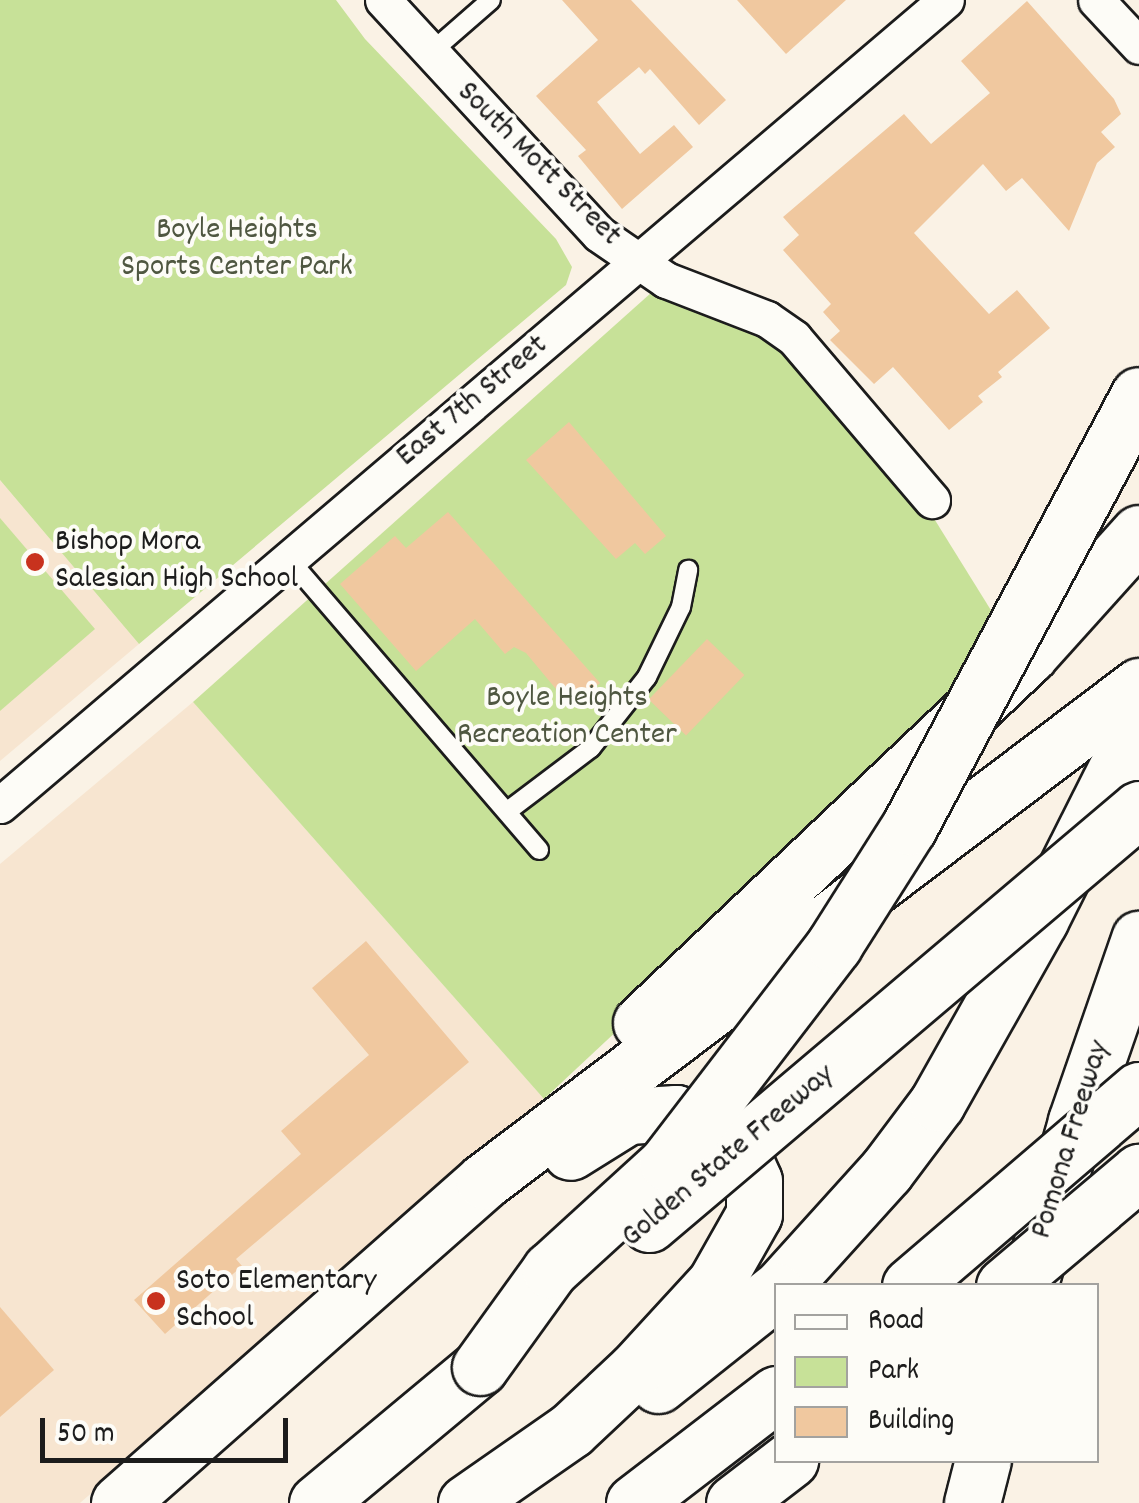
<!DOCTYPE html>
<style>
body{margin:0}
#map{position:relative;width:1139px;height:1503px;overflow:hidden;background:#faf2e5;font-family:Dekko,sans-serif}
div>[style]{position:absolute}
.built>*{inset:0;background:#f7e5d0}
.green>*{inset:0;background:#c7e198}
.building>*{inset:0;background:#f0c89f;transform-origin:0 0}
.roads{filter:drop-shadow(2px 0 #1c1c1c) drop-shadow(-2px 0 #1c1c1c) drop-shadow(0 2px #1c1c1c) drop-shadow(0 -2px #1c1c1c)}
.lane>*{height:18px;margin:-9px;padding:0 9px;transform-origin:9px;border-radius:9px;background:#fdfcf7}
.street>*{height:35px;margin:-17.5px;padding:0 17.5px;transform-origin:17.5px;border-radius:17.5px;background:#fdfcf7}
.highway>*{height:55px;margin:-27.5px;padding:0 27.5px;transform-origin:27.5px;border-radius:27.5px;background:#fdfcf7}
.bridges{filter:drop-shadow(2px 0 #1c1c1c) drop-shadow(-2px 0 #1c1c1c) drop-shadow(0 2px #1c1c1c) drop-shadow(0 -2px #1c1c1c)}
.highway-bridge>*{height:55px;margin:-27.5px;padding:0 27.5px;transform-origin:27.5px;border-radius:27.5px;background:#fdfcf7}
.dots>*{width:28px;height:28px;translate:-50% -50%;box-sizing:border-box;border:5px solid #fdfcf7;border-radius:50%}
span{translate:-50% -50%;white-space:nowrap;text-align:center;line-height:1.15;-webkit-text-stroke:8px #fdfcf7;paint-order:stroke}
.street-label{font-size:32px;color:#1c1c1c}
.park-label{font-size:32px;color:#4f5741}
.poi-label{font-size:32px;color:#1c1c1c}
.left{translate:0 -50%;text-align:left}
.legend{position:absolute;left:774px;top:1283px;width:325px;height:180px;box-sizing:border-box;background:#fdfcf7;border:2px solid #a3a29f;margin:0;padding:12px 18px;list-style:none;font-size:30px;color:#1c1c1c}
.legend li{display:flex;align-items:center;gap:20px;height:50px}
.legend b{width:50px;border:2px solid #a3a29f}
.scale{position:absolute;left:40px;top:1418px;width:248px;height:45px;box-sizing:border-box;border:5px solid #1c1c1c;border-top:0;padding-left:12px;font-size:30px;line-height:35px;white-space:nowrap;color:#1c1c1c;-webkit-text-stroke:8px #fdfcf7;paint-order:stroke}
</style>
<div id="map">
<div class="built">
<i style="clip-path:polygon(0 480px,139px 644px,0 761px)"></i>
<i style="clip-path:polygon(193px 702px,544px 1099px,80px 1503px,0 1503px,0 864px)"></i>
</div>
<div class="green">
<i style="clip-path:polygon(0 0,336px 0,365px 39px,556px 239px,572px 267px,566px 285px,139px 644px,0 480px)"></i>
<i style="clip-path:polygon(661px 284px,769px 326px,925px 504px,1002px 628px,959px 711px,544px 1099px,193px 702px)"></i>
<i style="clip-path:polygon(0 518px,95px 629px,0 711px)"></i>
</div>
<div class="building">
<i style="clip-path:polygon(562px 0,631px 0,726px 100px,699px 125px,650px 69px,645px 74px,639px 67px,597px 102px,640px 154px,674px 125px,693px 147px,622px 209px,578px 156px,586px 150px,536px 96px,598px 40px)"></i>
<i style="clip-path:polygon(737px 0,846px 0,786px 54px)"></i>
<i style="clip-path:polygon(1027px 1px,1114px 99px,1121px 114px,1101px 132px,1115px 147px,1097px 163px,1069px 231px,1022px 178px,1006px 191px,983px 164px,914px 233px,989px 314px,1017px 290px,1050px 328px,998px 372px,1002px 377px,978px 396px,983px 402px,949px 430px,893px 367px,874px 384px,830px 340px,840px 331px,823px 312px,831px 304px,783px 250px,799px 235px,783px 217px,904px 114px,931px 144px,990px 93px,961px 61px)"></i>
<i style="clip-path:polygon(569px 422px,666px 536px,645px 554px,635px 543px,616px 559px,526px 460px)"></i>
<i style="clip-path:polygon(448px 512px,600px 683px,571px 707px,526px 653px,514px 647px,505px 654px,475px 619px,416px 671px,340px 584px,395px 536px,406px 548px)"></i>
<i style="left:707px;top:639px;width:52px;height:84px;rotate:44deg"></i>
<i style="clip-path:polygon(366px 941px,469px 1062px,236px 1259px,242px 1266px,165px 1334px,134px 1300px,301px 1154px,281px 1131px,369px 1055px,312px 988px)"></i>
<i style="clip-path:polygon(0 1307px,54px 1370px,0 1417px)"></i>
</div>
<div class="roads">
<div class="lane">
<i style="left:429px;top:54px;width:82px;rotate:-41.1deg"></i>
<i style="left:288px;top:558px;width:385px;rotate:49.3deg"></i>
<i style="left:509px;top:810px;width:103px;rotate:-37.1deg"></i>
<i style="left:591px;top:748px;width:90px;rotate:-51.7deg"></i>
<i style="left:647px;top:677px;width:78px;rotate:-64.1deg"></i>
<i style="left:681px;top:607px;width:38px;rotate:-79deg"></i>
</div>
<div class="street">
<i style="left:383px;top:0;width:318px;rotate:47.3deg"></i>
<i style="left:599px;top:234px;width:81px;rotate:34.5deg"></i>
<i style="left:666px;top:280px;width:108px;rotate:21.1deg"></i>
<i style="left:767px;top:319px;width:33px;rotate:35deg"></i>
<i style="left:794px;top:338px;width:213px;rotate:49.6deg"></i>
<i style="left:1096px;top:0;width:63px;rotate:46.9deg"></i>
<i style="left:0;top:805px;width:1242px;rotate:-40.4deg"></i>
</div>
<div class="highway">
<i style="left:641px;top:1023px;width:535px;rotate:-43.48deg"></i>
<i style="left:1029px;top:655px;width:164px;rotate:-48deg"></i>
<i style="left:1030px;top:1284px;width:169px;rotate:-74.2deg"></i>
<i style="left:1076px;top:1121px;width:193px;rotate:-70.9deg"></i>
<i style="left:782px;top:1286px;width:155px;rotate:-47.9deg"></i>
<i style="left:886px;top:1171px;width:85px;rotate:-53.1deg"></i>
<i style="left:937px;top:1103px;width:210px;rotate:-60.6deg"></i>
<i style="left:1040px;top:920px;width:220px;rotate:-63.3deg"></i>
<i style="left:658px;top:1385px;width:151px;rotate:-38.5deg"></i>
<i style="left:119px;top:1503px;width:487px;rotate:-41.4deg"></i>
<i style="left:484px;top:1181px;width:821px;rotate:-37.08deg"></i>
<i style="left:317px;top:1503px;width:212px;rotate:-39.8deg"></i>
<i style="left:466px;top:1503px;width:128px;rotate:-34.8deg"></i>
<i style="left:571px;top:1430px;width:88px;rotate:-43.2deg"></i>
<i style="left:635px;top:1370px;width:118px;rotate:-47.4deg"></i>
<i style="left:715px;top:1283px;width:79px;rotate:-60.5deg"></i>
<i style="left:754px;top:1214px;width:33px;rotate:-90deg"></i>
<i style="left:754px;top:1181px;width:27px;rotate:-114deg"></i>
<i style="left:743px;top:1156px;width:53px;rotate:-141.8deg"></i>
<i style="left:701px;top:1123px;width:27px;rotate:-158deg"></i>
<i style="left:676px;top:1113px;width:48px;rotate:176.4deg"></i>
<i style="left:628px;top:1116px;width:68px;rotate:148.2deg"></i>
<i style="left:634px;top:1503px;width:179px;rotate:-37.5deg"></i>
<i style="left:734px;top:1503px;width:71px;rotate:-37.5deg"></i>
<i style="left:972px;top:1503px;width:44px;rotate:-75.7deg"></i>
</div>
</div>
<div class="bridges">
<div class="highway-bridge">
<i style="left:649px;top:1224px;width:642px;rotate:-40.26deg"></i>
<i style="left:910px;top:1286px;width:301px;rotate:-40.6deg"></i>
<i style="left:1004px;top:1286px;width:177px;rotate:-40.2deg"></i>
<i style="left:480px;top:1367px;width:120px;rotate:-54.2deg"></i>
<i style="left:550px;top:1270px;width:159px;rotate:-42.4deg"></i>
<i style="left:667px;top:1163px;width:275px;rotate:-52.5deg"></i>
<i style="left:834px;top:945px;width:140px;rotate:-57.6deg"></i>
<i style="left:909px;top:827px;width:489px;rotate:-62deg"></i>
</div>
</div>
<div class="dots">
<i style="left:35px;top:562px;background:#c8321e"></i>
<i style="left:156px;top:1301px;background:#c8321e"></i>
</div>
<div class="street-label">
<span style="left:538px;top:165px;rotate:45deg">South Mott Street</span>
<span style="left:473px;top:402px;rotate:-40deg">East 7th Street</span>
<span style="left:1072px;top:1140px;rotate:-73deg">Pomona Freeway</span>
<span style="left:729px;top:1157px;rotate:-40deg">Golden State Freeway</span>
</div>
<div class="park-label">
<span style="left:237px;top:250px">Boyle Heights<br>Sports Center Park</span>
<span style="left:567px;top:718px">Boyle Heights<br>Recreation Center</span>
</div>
<div class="poi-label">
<span class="left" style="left:55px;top:562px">Bishop Mora<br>Salesian High School</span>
<span class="left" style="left:176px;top:1301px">Soto Elementary<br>School</span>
</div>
<ul class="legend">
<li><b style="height:12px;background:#fdfcf7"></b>Road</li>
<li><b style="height:28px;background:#c7e198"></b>Park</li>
<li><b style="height:28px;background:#f0c89f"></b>Building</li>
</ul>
<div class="scale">50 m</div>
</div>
